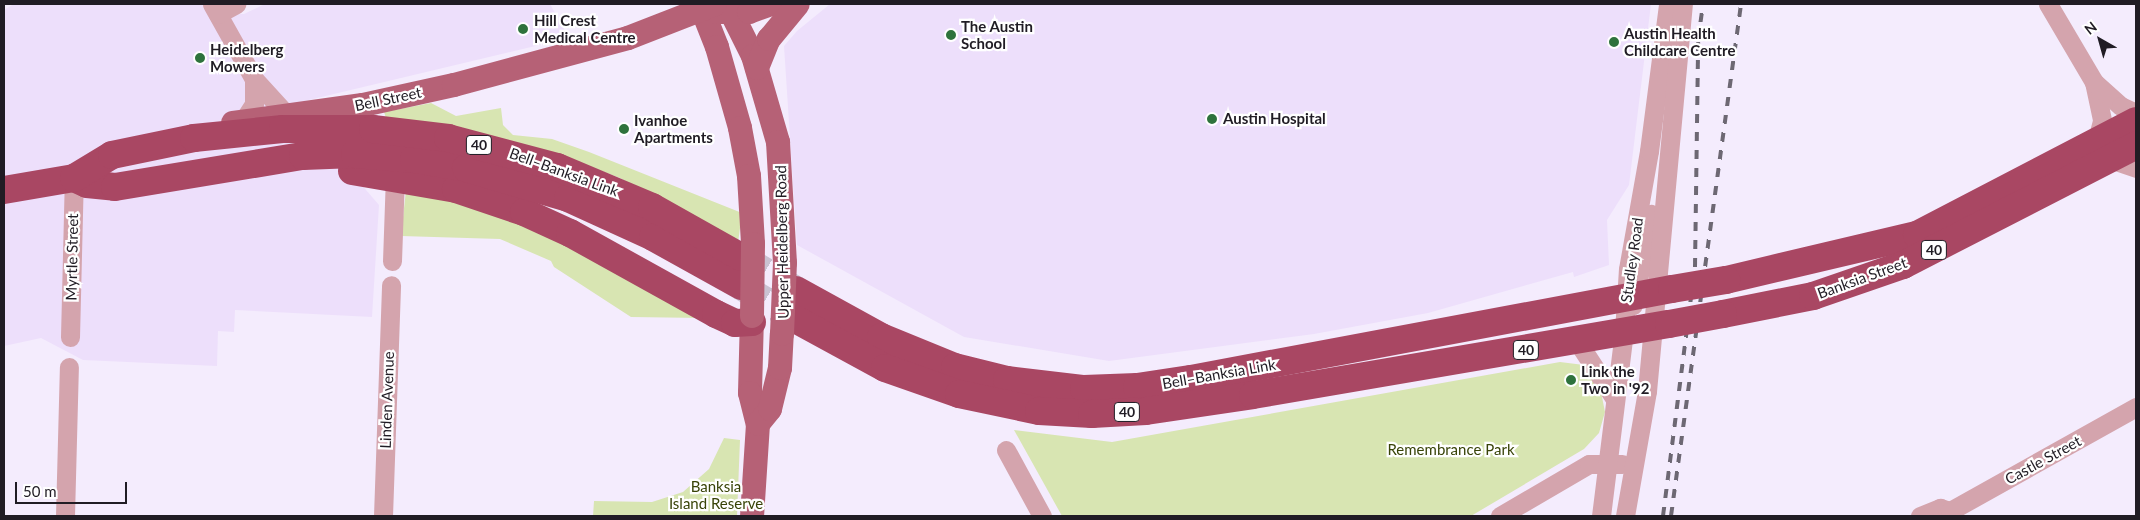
<!DOCTYPE html>
<meta charset="utf-8">
<style>
body{margin:0}
#map{position:relative;width:2140px;height:520px;overflow:hidden;background:#f4ecfd;font-family:Lato,sans-serif}
div>[style]{position:absolute}
.built>*{inset:0;background:#eddffb}
.green>*{inset:0;background:#d8e5b2}
.highway-tunnel>*{height:28px;margin-top:-14px;transform-origin:0;background:repeating-linear-gradient(90deg,#cac2d2 0 28px,transparent 0 42px)}
.minor>*{height:19px;margin:-9.5px;padding:0 9.5px;transform-origin:9.5px;border-radius:9.5px;background:#d4a4ad}
.major>*{height:24px;margin:-12px;padding:0 12px;transform-origin:12px;border-radius:12px;background:#b66176}
.highway>*{height:28px;margin:-14px;padding:0 14px;transform-origin:14px;border-radius:14px;background:#a94763}
.rail>*{height:4px;margin-top:-2px;transform-origin:0;background:repeating-linear-gradient(90deg,#6d6873 0 9px,transparent 0 18px)}
.major-bridge>*{height:24px;margin:-12px;padding:0 12px;transform-origin:12px;border-radius:12px;background:#b66176}
.highway-bridge>*{height:28px;margin:-14px;padding:0 14px;transform-origin:14px;border-radius:14px;background:#a94763}
.dots>*{width:14px;height:14px;translate:-50% -50%;box-sizing:border-box;border:2px solid #fff;border-radius:50%}
span{translate:-50% -50%;white-space:nowrap;text-align:center;line-height:1.15;-webkit-text-stroke:4.5px #fff;paint-order:stroke}
.shield-label span{padding:1px 4px;background:#fff;border:1px solid;border-radius:4px;-webkit-text-stroke-width:0}
.shield-label{font-size:14px;color:#201c24;font-weight:700}
.poi-label{font-size:15px;color:#201c24;font-weight:700}
.left{translate:0 -50%;text-align:left}
.street-label{font-size:15px;color:#201c24}
.park-label{font-size:15px;color:#384307}
.frame{position:absolute;inset:0;border:5px solid #201c24;pointer-events:none}
.north{position:absolute;left:2075px;top:15px;width:50px;height:50px;-webkit-text-stroke:4px #fff;paint-order:stroke;rotate:322deg;font-size:14px;font-weight:700;line-height:20px;text-align:center;color:#201c24}
.north::after{content:'';display:block;margin:auto;width:18px;height:22px;background:#201c24;clip-path:polygon(50% 0,100% 100%,50% 72%,0 100%)}
.scale{position:absolute;left:15px;top:482px;width:112px;height:22px;box-sizing:border-box;border:2px solid #201c24;border-top:0;padding-left:6px;font-size:15px;line-height:18px;white-space:nowrap;color:#201c24;-webkit-text-stroke:4px #fff;paint-order:stroke}
</style>
<div id="map">
<div class="built">
<i style="clip-path:polygon(14px 4px,212px 4px,218px 14px,244px 14px,265px 4px,550px 4px,569px 38px,292px 104px,379px 205px,372px 317px,235px 310px,234px 332px,218px 331px,217px 366px,83px 360px,41px 338px,4px 346px,4px 10px)"></i>
<i style="clip-path:polygon(830px 4px,1651px 4px,1629px 185px,1607px 220px,1609px 265px,1574px 277px,1573px 272px,1428px 313px,1314px 334px,1109px 361px,964px 337px,797px 245px,784px 46px,797px 31px)"></i>
</div>
<div class="green">
<i style="clip-path:polygon(431px 103px,456px 116px,501px 108px,503px 125px,513px 135px,552px 139px,589px 152px,742px 213px,738px 243px,620px 178px,552px 152px,386px 118px,384px 112px)"></i>
<i style="clip-path:polygon(406px 190px,479px 200px,703px 318px,631px 317px,554px 267px,551px 261px,500px 239px,401px 236px)"></i>
<i style="clip-path:polygon(1560px 362px,1584px 365px,1601px 392px,1605px 412px,1599px 433px,1584px 449px,1471px 516px,1062px 516px,1014px 430px,1112px 442px)"></i>
<i style="clip-path:polygon(724px 438px,740px 440px,737px 516px,593px 516px,594px 501px,652px 502px,683px 492px,709px 469px)"></i>
</div>
<div class="highway-tunnel">
<i style="left:741px;top:257px;width:64px;rotate:31deg"></i>
<i style="left:741px;top:286px;width:63px;rotate:31.4deg"></i>
</div>
<div class="minor">
<i style="left:212px;top:4px;width:86px;rotate:60.8deg"></i>
<i style="left:254px;top:79px;width:47px;rotate:47.6deg"></i>
<i style="left:2048px;top:4px;width:91px;rotate:59.5deg"></i>
<i style="left:2094px;top:82px;width:40px;rotate:78deg"></i>
<i style="left:2102px;top:121px;width:23px;rotate:105deg"></i>
<i style="left:218px;top:14px;width:21px;rotate:-29deg"></i>
<i style="left:2094px;top:82px;width:36px;rotate:42deg"></i>
<i style="left:2121px;top:106px;width:17px;rotate:25deg"></i>
<i style="left:243px;top:121px;width:20px;rotate:-57deg"></i>
<i style="left:254px;top:104px;width:25px;rotate:-90deg"></i>
<i style="left:2110px;top:159px;width:28px;rotate:19deg"></i>
<i style="left:392px;top:261px;width:84px;rotate:-88deg"></i>
<i style="left:1633px;top:305px;width:93px;rotate:-78.8deg"></i>
<i style="left:70px;top:337px;width:159px;rotate:-88.6deg"></i>
<i style="left:1577px;top:341px;width:69px;rotate:56.8deg"></i>
<i style="left:1006px;top:450px;width:75px;rotate:61.4deg"></i>
<i style="left:65px;top:516px;width:149px;rotate:-88.5deg"></i>
<i style="left:383px;top:516px;width:231px;rotate:-88deg"></i>
<i style="left:1500px;top:516px;width:103px;rotate:-30.3deg"></i>
<i style="left:1589px;top:464px;width:33px"></i>
<i style="left:1601px;top:516px;width:185px;rotate:-82.9deg"></i>
<i style="left:1624px;top:332px;width:63px;rotate:-86.4deg"></i>
<i style="left:1628px;top:269px;width:120px;rotate:-79.9deg"></i>
<i style="left:1649px;top:151px;width:148px;rotate:-82.6deg"></i>
<i style="left:1625px;top:516px;width:127px;rotate:-80deg"></i>
<i style="left:1647px;top:391px;width:389px;rotate:-84.7deg"></i>
<i style="left:1920px;top:516px;width:22px;rotate:-22deg"></i>
<i style="left:1940px;top:508px;width:10px;rotate:17deg"></i>
<i style="left:1947px;top:516px;width:6px;rotate:-59deg"></i>
<i style="left:1950px;top:511px;width:213px;rotate:-29.2deg"></i>
</div>
<div class="major">
<i style="left:700px;top:4px;width:46px;rotate:68.4deg"></i>
<i style="left:717px;top:47px;width:84px;rotate:74.1deg"></i>
<i style="left:740px;top:128px;width:49px;rotate:79.4deg"></i>
<i style="left:749px;top:176px;width:68px;rotate:86.6deg"></i>
<i style="left:727px;top:4px;width:58px;rotate:63.4deg"></i>
<i style="left:753px;top:56px;width:90px;rotate:73.8deg"></i>
<i style="left:778px;top:142px;width:121px;rotate:86.7deg"></i>
<i style="left:717px;top:12px;width:32px"></i>
<i style="left:749px;top:12px;width:23px;rotate:-20deg"></i>
<i style="left:757px;top:68px;width:31px;rotate:-68deg"></i>
<i style="left:769px;top:39px;width:45px;rotate:-50.4deg"></i>
<i style="left:233px;top:123px;width:131px;rotate:-7.9deg"></i>
<i style="left:363px;top:105px;width:93px;rotate:-12.4deg"></i>
<i style="left:454px;top:85px;width:180px;rotate:-15.1deg"></i>
<i style="left:628px;top:38px;width:93px;rotate:-21.3deg"></i>
<i style="left:752px;top:316px;width:77px;rotate:91.5deg"></i>
<i style="left:750px;top:393px;width:32px;rotate:76deg"></i>
<i style="left:758px;top:424px;width:92px;rotate:93.7deg"></i>
<i style="left:758px;top:424px;width:19px;rotate:-51deg"></i>
<i style="left:770px;top:409px;width:42px;rotate:-76.3deg"></i>
<i style="left:780px;top:368px;width:34px;rotate:-87deg"></i>
</div>
<div class="highway">
<i style="left:352px;top:171px;width:106px;rotate:9.8deg"></i>
<i style="left:456px;top:189px;width:72px;rotate:18.7deg"></i>
<i style="left:524px;top:212px;width:51px;rotate:24.5deg"></i>
<i style="left:570px;top:233px;width:167px;rotate:29deg"></i>
<i style="left:716px;top:314px;width:21px;rotate:25deg"></i>
<i style="left:735px;top:323px;width:17px;rotate:-3deg"></i>
<i style="left:74px;top:178px;width:14px;rotate:25deg"></i>
<i style="left:87px;top:184px;width:28px;rotate:6deg"></i>
<i style="left:115px;top:187px;width:191px;rotate:-9.4deg"></i>
<i style="left:303px;top:156px;width:52px;rotate:-2.2deg"></i>
<i style="left:355px;top:154px;width:59px;rotate:4.8deg"></i>
<i style="left:414px;top:159px;width:53px;rotate:9.8deg"></i>
<i style="left:466px;top:168px;width:106px;rotate:16.4deg"></i>
<i style="left:568px;top:198px;width:94px;rotate:24.6deg"></i>
<i style="left:653px;top:237px;width:101px;rotate:29.1deg"></i>
<i style="left:4px;top:190px;width:71px;rotate:-9.7deg"></i>
<i style="left:74px;top:178px;width:44px;rotate:-31.2deg"></i>
<i style="left:112px;top:155px;width:84px;rotate:-11.7deg"></i>
<i style="left:194px;top:138px;width:89px;rotate:-5.8deg"></i>
<i style="left:283px;top:129px;width:90px"></i>
<i style="left:373px;top:129px;width:76px;rotate:6.8deg"></i>
<i style="left:448px;top:138px;width:113px;rotate:14.9deg"></i>
<i style="left:557px;top:167px;width:103px;rotate:22.8deg"></i>
<i style="left:652px;top:207px;width:102px;rotate:29.3deg"></i>
<i style="left:1726px;top:280px;width:196px;rotate:-13.3deg"></i>
<i style="left:1917px;top:235px;width:247px;rotate:-27.5deg"></i>
<i style="left:796px;top:290px;width:97px;rotate:28.9deg"></i>
<i style="left:881px;top:337px;width:80px;rotate:22.1deg"></i>
<i style="left:955px;top:367px;width:54px;rotate:14deg"></i>
<i style="left:1007px;top:380px;width:78px;rotate:6.7deg"></i>
<i style="left:1084px;top:389px;width:53px;rotate:-2.2deg"></i>
<i style="left:1137px;top:387px;width:55px;rotate:-8.4deg"></i>
<i style="left:1191px;top:379px;width:489px;rotate:-10.6deg"></i>
<i style="left:1723px;top:314px;width:92px;rotate:-11.3deg"></i>
<i style="left:1813px;top:296px;width:95px;rotate:-19deg"></i>
<i style="left:1903px;top:265px;width:262px;rotate:-27.2deg"></i>
<i style="left:795px;top:319px;width:102px;rotate:28.6deg"></i>
<i style="left:885px;top:368px;width:78px;rotate:19.4deg"></i>
<i style="left:959px;top:394px;width:82px;rotate:12deg"></i>
<i style="left:1039px;top:411px;width:53px;rotate:3.2deg"></i>
<i style="left:1092px;top:414px;width:54px;rotate:-3.2deg"></i>
<i style="left:1146px;top:411px;width:108px;rotate:-8.5deg"></i>
<i style="left:1253px;top:395px;width:422px;rotate:-9.7deg"></i>
</div>
<div class="rail">
<i style="left:1663px;top:516px;width:251px;rotate:-82.7deg"></i>
<i style="left:1695px;top:267px;width:227px;rotate:-89.2deg"></i>
<i style="left:1698px;top:40px;width:36px;rotate:-82deg"></i>
<i style="left:1671px;top:516px;width:517px;rotate:-82.21deg"></i>
</div>
<div class="major-bridge">
<i style="left:752px;top:316px;width:72px;rotate:-89.2deg"></i>
<i style="left:782px;top:334px;width:71px;rotate:-87.6deg"></i>
</div>
<div class="highway-bridge">
<i style="left:1672px;top:289px;width:55px;rotate:-9.5deg"></i>
<i style="left:1669px;top:324px;width:55px;rotate:-10.5deg"></i>
</div>
<div class="dots">
<i style="left:523px;top:29px;background:#2e723c"></i>
<i style="left:951px;top:35px;background:#2e723c"></i>
<i style="left:1614px;top:42px;background:#2e723c"></i>
<i style="left:200px;top:58px;background:#2e723c"></i>
<i style="left:1212px;top:119px;background:#2e723c"></i>
<i style="left:624px;top:129px;background:#2e723c"></i>
<i style="left:1571px;top:380px;background:#2e723c"></i>
</div>
<div class="shield-label">
<span style="left:479px;top:145px">40</span>
<span style="left:1934px;top:250px">40</span>
<span style="left:1526px;top:350px">40</span>
<span style="left:1127px;top:412px">40</span>
</div>
<div class="poi-label">
<span class="left" style="left:534px;top:29px">Hill Crest<br>Medical Centre</span>
<span class="left" style="left:961px;top:35px">The Austin<br>School</span>
<span class="left" style="left:1624px;top:42px">Austin Health<br>Childcare Centre</span>
<span class="left" style="left:210px;top:58px">Heidelberg<br>Mowers</span>
<span class="left" style="left:1223px;top:119px">Austin Hospital</span>
<span class="left" style="left:634px;top:129px">Ivanhoe<br>Apartments</span>
<span class="left" style="left:1581px;top:380px">Link the<br>Two in '92</span>
</div>
<div class="street-label">
<span style="left:388px;top:99px;rotate:-12deg">Bell Street</span>
<span style="left:564px;top:172px;rotate:20deg">Bell–Banksia Link</span>
<span style="left:782px;top:242px;rotate:-91deg">Upper Heidelberg Road</span>
<span style="left:72px;top:257px;rotate:-89deg">Myrtle Street</span>
<span style="left:1632px;top:260px;rotate:-82deg">Studley Road</span>
<span style="left:1862px;top:278px;rotate:-20deg">Banksia Street</span>
<span style="left:1219px;top:374px;rotate:-10deg">Bell–Banksia Link</span>
<span style="left:387px;top:400px;rotate:-88deg">Linden Avenue</span>
<span style="left:2043px;top:460px;rotate:-29deg">Castle Street</span>
</div>
<div class="park-label">
<span style="left:1451px;top:450px">Remembrance Park</span>
<span style="left:716px;top:495px">Banksia<br>Island Reserve</span>
</div>
<div class="frame"></div>
<div class="north">N</div>
<div class="scale">50 m</div>
</div>
